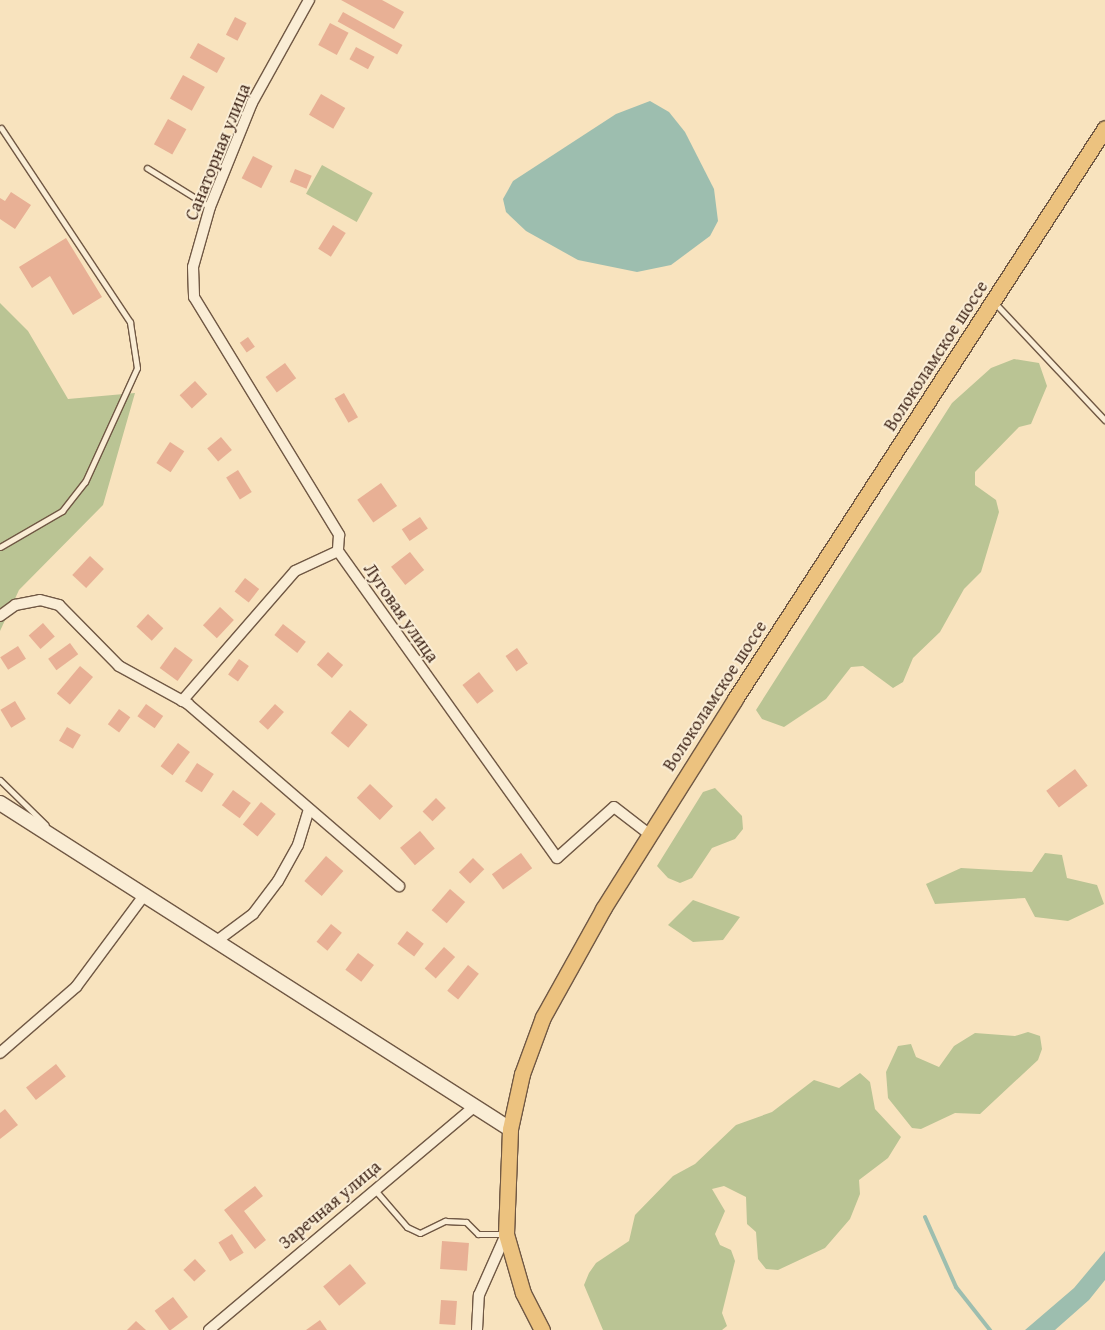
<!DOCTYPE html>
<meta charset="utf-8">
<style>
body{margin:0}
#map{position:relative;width:1105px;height:1330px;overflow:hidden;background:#f8e3be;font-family:"Gentium Book Plus",serif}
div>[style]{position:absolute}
.green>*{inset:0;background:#bac494;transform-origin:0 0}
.water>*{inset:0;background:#9dbeaf}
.stream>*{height:4px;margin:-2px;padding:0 2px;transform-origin:2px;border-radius:2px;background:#9dbeaf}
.building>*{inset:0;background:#e8b095;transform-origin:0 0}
.roads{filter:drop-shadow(1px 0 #705844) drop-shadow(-1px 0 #705844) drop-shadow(0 1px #705844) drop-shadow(0 -1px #705844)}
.service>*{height:5px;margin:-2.5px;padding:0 2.5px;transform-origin:2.5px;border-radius:2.5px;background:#faedd5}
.minor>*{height:10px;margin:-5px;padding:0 5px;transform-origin:5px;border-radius:5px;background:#faedd5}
.secondary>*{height:14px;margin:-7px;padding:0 7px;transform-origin:7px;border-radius:7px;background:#faedd5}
.primary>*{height:15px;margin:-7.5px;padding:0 7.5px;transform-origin:7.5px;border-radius:7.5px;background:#ecc27f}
span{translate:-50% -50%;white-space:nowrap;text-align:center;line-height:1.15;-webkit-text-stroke:4px #faedd5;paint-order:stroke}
.street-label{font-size:18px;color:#43291c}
</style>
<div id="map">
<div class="green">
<i style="left:322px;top:165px;width:58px;height:33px;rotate:29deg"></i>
<i style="clip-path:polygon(0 303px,28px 331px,68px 399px,135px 393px,103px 505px,19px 590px,0 631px)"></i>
<i style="clip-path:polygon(1014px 359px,1039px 363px,1047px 386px,1031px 424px,1019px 427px,975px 472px,975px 485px,996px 500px,999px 512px,981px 572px,964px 589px,940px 632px,913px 658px,903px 682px,893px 688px,863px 666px,851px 667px,826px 699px,784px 727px,762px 719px,756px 710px,952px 403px,991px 368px)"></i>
<i style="clip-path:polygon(715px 788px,742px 816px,743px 829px,735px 839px,712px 848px,692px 878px,680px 883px,668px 878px,657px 866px,703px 792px)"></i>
<i style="clip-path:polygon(1045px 853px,1062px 855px,1067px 878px,1097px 885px,1104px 904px,1068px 921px,1035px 917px,1025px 898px,935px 904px,926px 884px,961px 868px,1032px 872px)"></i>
<i style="clip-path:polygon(693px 900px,740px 917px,723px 940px,693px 942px,668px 925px)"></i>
<i style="clip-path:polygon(1028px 1032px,1040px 1036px,1042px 1049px,1038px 1060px,980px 1114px,955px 1113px,921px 1129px,912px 1128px,888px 1098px,886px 1072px,898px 1046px,911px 1044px,916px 1057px,939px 1067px,954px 1046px,975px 1033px,1015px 1036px)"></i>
<i style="clip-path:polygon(860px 1073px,870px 1082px,875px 1109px,901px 1137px,888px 1158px,859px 1180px,860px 1194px,850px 1219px,825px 1248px,778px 1270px,766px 1269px,758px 1259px,756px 1232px,747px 1224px,746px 1197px,724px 1186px,712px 1189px,725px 1211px,715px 1234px,720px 1245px,731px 1250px,735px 1261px,722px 1313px,727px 1326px,722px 1330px,603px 1330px,584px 1285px,589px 1273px,596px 1263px,629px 1241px,635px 1215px,673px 1176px,695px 1164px,736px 1125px,772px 1112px,814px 1080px,839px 1088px)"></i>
</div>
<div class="water">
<i style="clip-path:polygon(650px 101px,669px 112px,685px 132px,714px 189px,718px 221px,710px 236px,671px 265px,637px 272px,578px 260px,526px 231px,506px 212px,503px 199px,513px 181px,616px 114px)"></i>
<i style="clip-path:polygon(1105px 1251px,1105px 1280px,1089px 1300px,1055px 1330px,1025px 1330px,1074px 1288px)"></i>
</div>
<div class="stream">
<i style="left:925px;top:1217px;width:77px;rotate:66.1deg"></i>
<i style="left:956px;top:1287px;width:55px;rotate:51.7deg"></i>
</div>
<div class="building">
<i style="clip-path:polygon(341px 0,382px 0,404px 12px,394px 29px)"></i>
<i style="left:343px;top:12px;width:68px;height:11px;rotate:29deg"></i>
<i style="left:235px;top:17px;width:13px;height:20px;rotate:27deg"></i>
<i style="left:330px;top:23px;width:21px;height:25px;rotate:28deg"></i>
<i style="left:198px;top:43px;width:31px;height:17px;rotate:29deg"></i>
<i style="left:356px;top:47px;width:21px;height:14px;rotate:28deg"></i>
<i style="left:183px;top:75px;width:25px;height:27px;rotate:29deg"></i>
<i style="left:321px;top:94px;width:28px;height:24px;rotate:30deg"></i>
<i style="left:168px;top:119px;width:21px;height:29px;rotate:29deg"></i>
<i style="left:253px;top:156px;width:22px;height:25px;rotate:27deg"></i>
<i style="left:295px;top:169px;width:18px;height:14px;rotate:22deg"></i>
<i style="clip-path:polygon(11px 192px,31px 205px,15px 229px,0 219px,0 198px,5px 201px)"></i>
<i style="left:333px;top:225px;width:15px;height:28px;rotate:32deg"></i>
<i style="clip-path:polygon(66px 238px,102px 297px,73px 315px,50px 276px,32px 288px,19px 267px)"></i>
<i style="left:248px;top:337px;width:12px;height:10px;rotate:55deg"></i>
<i style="left:285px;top:363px;width:19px;height:24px;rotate:54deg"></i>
<i style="left:195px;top:381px;width:18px;height:21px;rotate:47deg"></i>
<i style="left:344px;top:393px;width:28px;height:11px;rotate:60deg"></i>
<i style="left:221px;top:437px;width:17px;height:18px;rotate:50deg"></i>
<i style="left:170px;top:442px;width:17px;height:25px;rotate:33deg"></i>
<i style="left:238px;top:470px;width:26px;height:14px;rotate:58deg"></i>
<i style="left:381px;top:483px;width:28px;height:29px;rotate:55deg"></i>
<i style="left:420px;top:517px;width:14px;height:22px;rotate:56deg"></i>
<i style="left:410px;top:552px;width:23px;height:24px;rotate:52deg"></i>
<i style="left:90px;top:556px;width:19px;height:26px;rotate:43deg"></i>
<i style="left:245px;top:578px;width:18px;height:17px;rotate:38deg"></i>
<i style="left:220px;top:607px;width:19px;height:25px;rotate:43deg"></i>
<i style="left:148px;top:614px;width:21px;height:17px;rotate:43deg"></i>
<i style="left:43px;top:623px;width:18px;height:19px;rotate:49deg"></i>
<i style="left:283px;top:624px;width:29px;height:14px;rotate:38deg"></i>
<i style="left:70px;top:643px;width:14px;height:27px;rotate:54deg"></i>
<i style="left:18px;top:646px;width:15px;height:21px;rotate:58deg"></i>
<i style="left:175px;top:647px;width:22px;height:26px;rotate:36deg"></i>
<i style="left:517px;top:648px;width:19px;height:14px;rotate:55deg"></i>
<i style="left:328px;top:652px;width:20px;height:17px;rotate:41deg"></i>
<i style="left:239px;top:659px;width:12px;height:19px;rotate:35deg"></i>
<i style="left:80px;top:666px;width:17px;height:36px;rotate:40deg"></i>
<i style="left:479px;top:672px;width:24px;height:21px;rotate:52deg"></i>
<i style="left:15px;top:701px;width:21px;height:17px;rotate:59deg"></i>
<i style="left:146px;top:704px;width:21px;height:15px;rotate:35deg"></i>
<i style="left:275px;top:704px;width:12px;height:24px;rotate:42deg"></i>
<i style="left:119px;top:709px;width:14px;height:19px;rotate:36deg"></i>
<i style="left:350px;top:710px;width:23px;height:30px;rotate:40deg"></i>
<i style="left:67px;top:727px;width:16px;height:16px;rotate:30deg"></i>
<i style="left:178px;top:743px;width:15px;height:29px;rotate:37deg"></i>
<i style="left:197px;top:763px;width:20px;height:22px;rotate:33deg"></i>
<i style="left:1075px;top:769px;width:21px;height:36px;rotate:53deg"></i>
<i style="left:370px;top:784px;width:32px;height:19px;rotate:44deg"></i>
<i style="left:233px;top:790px;width:22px;height:19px;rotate:36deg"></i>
<i style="left:436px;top:798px;width:14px;height:19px;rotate:45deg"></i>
<i style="left:261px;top:802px;width:19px;height:29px;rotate:39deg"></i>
<i style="left:420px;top:831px;width:23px;height:26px;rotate:50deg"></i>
<i style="left:521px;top:853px;width:19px;height:36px;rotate:54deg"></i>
<i style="left:326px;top:856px;width:23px;height:33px;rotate:41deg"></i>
<i style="left:473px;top:858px;width:16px;height:20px;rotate:45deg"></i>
<i style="left:450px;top:889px;width:20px;height:28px;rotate:41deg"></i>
<i style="left:331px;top:924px;width:14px;height:23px;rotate:39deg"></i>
<i style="left:407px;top:931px;width:21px;height:16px;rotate:37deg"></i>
<i style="left:444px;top:947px;width:15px;height:29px;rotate:42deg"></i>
<i style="left:358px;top:953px;width:20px;height:21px;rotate:37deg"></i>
<i style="left:468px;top:965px;width:14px;height:33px;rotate:39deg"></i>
<i style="left:56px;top:1064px;width:16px;height:38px;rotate:52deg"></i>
<i style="clip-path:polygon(5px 1109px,18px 1125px,0 1139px,0 1113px)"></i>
<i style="clip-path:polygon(255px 1186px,263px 1196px,244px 1211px,266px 1240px,255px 1249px,224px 1210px)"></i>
<i style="left:232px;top:1234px;width:22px;height:16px;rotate:58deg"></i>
<i style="left:442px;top:1241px;width:27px;height:28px;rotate:4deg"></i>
<i style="left:195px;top:1259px;width:16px;height:16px;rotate:47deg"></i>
<i style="left:350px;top:1264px;width:25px;height:35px;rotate:50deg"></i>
<i style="left:173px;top:1297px;width:25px;height:23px;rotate:53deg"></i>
<i style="left:441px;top:1300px;width:16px;height:24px;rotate:4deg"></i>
<i style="clip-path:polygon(320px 1320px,327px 1330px,306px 1330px)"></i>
<i style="clip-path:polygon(136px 1321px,146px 1330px,127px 1330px)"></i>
</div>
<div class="roads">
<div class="service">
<i style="left:147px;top:168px;width:74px;rotate:31.8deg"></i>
<i style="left:994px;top:302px;width:162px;rotate:46.8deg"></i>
<i style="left:0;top:547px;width:72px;rotate:-30.1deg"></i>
<i style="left:62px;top:511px;width:37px;rotate:-52deg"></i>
<i style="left:85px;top:482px;width:125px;rotate:-65.5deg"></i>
<i style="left:137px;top:368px;width:47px;rotate:-98.7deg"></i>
<i style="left:130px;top:322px;width:233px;rotate:-123.6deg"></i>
<i style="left:0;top:780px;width:64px;rotate:44.4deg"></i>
<i style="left:375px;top:1190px;width:49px;rotate:49.1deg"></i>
<i style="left:407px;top:1227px;width:14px;rotate:25deg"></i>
<i style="left:420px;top:1233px;width:28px;rotate:-26deg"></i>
<i style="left:445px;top:1221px;width:21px;rotate:3deg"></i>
<i style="left:466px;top:1222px;width:17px;rotate:45deg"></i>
<i style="left:478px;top:1234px;width:27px"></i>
</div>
<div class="minor">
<i style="left:309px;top:0;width:118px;rotate:119deg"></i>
<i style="left:252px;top:103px;width:112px;rotate:112deg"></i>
<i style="left:210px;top:207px;width:62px;rotate:105.8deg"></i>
<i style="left:193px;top:267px;width:30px;rotate:88deg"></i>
<i style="left:194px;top:297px;width:279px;rotate:58.6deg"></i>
<i style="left:339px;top:535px;width:16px;rotate:94deg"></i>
<i style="left:338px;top:551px;width:377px;rotate:54.5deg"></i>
<i style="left:557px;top:858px;width:76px;rotate:-41.8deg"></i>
<i style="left:614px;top:807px;width:44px;rotate:37.6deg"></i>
<i style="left:0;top:616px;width:19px;rotate:-36deg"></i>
<i style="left:15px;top:605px;width:25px;rotate:-11deg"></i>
<i style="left:40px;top:600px;width:20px;rotate:15deg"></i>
<i style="left:59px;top:605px;width:86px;rotate:45.5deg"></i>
<i style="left:119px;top:666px;width:79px;rotate:28.8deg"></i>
<i style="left:188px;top:704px;width:279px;rotate:40.8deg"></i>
<i style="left:182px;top:701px;width:172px;rotate:-49deg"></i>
<i style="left:295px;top:571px;width:47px;rotate:-24.9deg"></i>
<i style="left:218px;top:940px;width:44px;rotate:-36.6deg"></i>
<i style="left:253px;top:914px;width:41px;rotate:-52.9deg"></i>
<i style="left:278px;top:881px;width:41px;rotate:-60.9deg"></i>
<i style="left:298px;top:845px;width:37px;rotate:-73deg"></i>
<i style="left:0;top:1053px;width:101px;rotate:-41deg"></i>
<i style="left:76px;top:987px;width:116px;rotate:-53.4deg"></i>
<i style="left:209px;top:1330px;width:346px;rotate:-40.1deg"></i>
<i style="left:477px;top:1330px;width:35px;rotate:-87deg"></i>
<i style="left:479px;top:1295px;width:67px;rotate:-66.1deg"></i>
</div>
<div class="secondary">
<i style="left:0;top:803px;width:605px;rotate:32.59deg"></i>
</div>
<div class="primary">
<i style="left:542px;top:1330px;width:42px;rotate:-117.2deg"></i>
<i style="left:523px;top:1293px;width:61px;rotate:-106.1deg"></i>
<i style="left:506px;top:1234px;width:105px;rotate:-87.8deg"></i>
<i style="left:510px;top:1129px;width:56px;rotate:-77.7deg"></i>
<i style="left:522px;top:1074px;width:61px;rotate:-69.8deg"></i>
<i style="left:543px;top:1017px;width:124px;rotate:-60.9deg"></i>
<i style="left:603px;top:909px;width:248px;rotate:-57.8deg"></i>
<i style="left:735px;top:699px;width:680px;rotate:-57.06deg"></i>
</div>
</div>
<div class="street-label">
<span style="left:218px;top:152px;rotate:-68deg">Санаторная улица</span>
<span style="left:936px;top:356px;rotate:-57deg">Волоколамское шоссе</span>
<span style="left:401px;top:613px;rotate:55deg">Луговая улица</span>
<span style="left:715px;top:696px;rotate:-57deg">Волоколамское шоссе</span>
<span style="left:330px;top:1205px;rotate:-40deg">Заречная улица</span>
</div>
</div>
